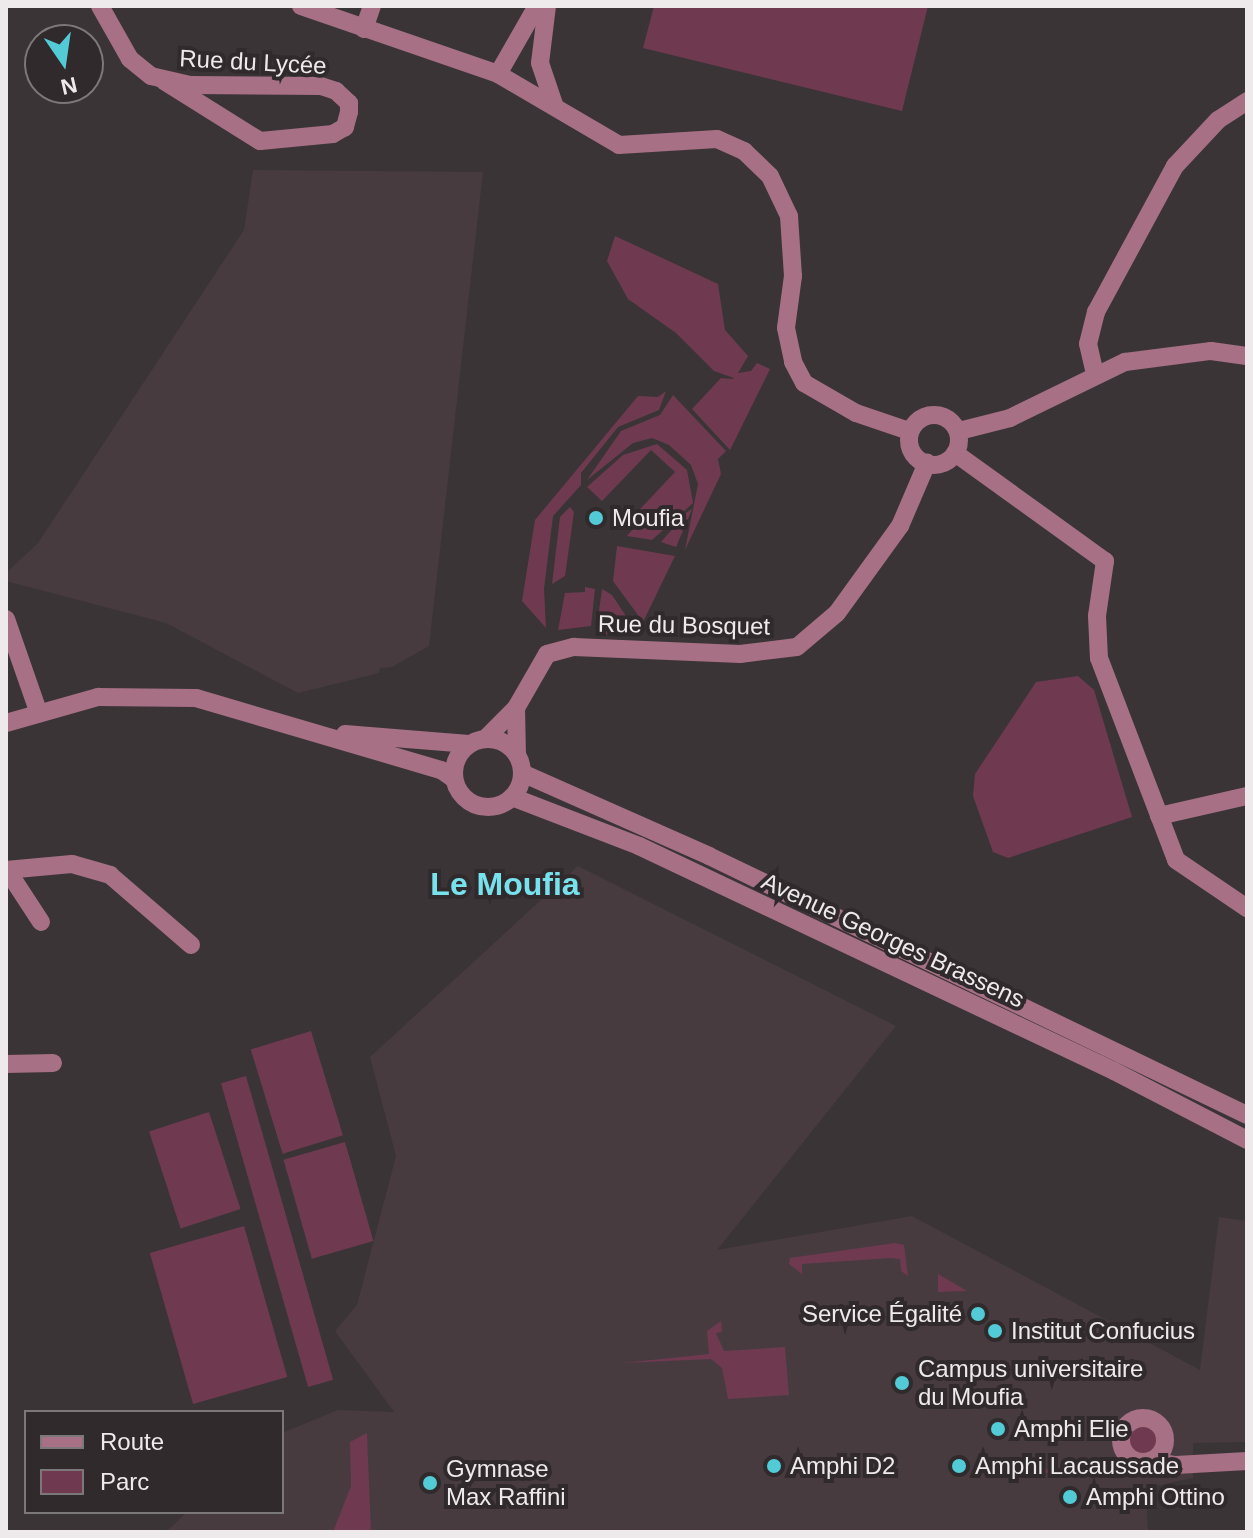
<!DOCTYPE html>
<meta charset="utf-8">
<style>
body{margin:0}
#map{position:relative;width:1253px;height:1538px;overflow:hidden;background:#3a3436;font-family:Arial,sans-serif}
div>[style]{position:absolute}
.built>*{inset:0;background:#473b40}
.green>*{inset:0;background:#6f3a50;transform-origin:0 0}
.round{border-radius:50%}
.minor>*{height:18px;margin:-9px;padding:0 9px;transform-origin:9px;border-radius:9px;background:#a77085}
.minor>.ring{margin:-9px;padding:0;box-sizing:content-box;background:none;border:18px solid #a77085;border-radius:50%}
.dots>*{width:22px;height:22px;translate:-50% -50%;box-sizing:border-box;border:4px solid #302a2c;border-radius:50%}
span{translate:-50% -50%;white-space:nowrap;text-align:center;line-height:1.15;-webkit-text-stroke:8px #302a2c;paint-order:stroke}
.street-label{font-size:24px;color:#eeeaeb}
.poi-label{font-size:24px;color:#eeeaeb}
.left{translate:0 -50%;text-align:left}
.right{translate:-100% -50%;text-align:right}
.district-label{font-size:32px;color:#77e2ed;font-weight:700}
.frame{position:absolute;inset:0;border:8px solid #eeeaeb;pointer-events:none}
.legend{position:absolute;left:24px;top:1410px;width:260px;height:104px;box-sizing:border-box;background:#302a2c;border:2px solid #7c7778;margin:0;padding:10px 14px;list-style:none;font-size:24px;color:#eeeaeb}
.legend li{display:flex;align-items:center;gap:16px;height:40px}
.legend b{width:40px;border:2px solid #7c7778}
.north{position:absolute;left:24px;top:24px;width:80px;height:80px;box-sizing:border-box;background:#302a2c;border:2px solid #7c7778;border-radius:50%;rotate:167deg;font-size:22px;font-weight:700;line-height:32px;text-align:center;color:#eeeaeb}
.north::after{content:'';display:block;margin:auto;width:28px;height:36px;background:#52cbd7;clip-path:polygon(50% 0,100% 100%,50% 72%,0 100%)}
</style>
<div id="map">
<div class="built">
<i style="clip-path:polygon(253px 170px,483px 172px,429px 646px,392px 667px,380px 668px,379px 673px,298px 693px,166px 623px,6px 581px,6px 573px,38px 543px,244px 230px)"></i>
<i style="clip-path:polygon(578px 866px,896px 1026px,717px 1250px,912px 1216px,1200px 1370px,1219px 1217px,1247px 1221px,1247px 1442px,1193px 1443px,1193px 1478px,1146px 1488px,1148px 1532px,166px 1532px,187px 1512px,282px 1512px,282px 1433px,338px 1410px,394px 1412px,335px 1331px,357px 1305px,396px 1156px,370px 1057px)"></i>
</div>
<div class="green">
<i style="clip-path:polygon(654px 6px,928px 6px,902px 111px,643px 48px)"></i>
<i style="clip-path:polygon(615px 236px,718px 284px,725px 330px,748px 356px,738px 373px,751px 371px,757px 363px,770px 369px,730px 450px,692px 409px,721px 378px,733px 379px,734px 378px,714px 371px,676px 333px,628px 299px,607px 261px)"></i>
<i style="clip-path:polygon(666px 391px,659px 410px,618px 427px,581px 473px,581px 485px,553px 516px,544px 589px,546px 628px,522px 601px,535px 520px,638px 396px,658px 397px)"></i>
<i style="clip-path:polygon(673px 395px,726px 451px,718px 459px,721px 474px,685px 550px,698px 484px,691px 465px,669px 445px,652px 438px,633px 443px,587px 480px,621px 431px,660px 415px)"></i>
<i style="clip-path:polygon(657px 444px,687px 470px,693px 503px,652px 540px,627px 536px,632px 530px,626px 524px,675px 472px,651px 450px,602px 501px,587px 487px,623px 455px)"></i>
<i style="clip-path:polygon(570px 507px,574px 512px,565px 576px,552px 584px,560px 517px)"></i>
<i style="clip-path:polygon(692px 509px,676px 547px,661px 542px,686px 513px)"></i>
<i style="clip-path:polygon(617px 546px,675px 556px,643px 622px,613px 581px)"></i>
<i style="clip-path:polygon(585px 587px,595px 589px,591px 626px,558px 630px,565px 593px,585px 592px)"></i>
<i style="clip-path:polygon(602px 589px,612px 595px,632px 625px,624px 635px,596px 633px)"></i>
<i style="clip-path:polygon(1078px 676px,1094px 690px,1132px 817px,1008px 858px,993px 852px,973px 796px,975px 774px,1036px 682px)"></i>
<i style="left:311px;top:1031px;width:109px;height:63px;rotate:73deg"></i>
<i style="left:246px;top:1076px;width:316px;height:26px;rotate:74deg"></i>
<i style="left:209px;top:1112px;width:102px;height:63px;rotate:72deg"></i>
<i style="left:345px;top:1142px;width:103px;height:64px;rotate:74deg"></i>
<i style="left:244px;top:1226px;width:157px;height:98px;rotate:74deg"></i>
<i style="clip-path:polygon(895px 1243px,904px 1245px,908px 1276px,901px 1271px,900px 1259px,891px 1258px,802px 1264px,802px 1274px,789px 1264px,790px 1258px)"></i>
<i style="clip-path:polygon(938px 1274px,967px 1291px,938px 1292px)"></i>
<i style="clip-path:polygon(721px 1321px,722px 1332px,716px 1333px,724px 1351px,785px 1347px,789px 1395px,728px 1399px,722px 1368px,711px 1359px,623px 1363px,709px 1354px,707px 1331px)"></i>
<i class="round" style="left:1128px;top:1424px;width:30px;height:30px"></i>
<i style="clip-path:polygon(367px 1433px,371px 1532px,333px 1532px,351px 1486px,350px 1442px)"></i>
<i style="clip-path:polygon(1095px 1469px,1095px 1472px,996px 1474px,996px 1470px)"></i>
</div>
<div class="minor">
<i style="left:100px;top:6px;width:61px;rotate:60.5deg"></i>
<i style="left:130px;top:59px;width:27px;rotate:39deg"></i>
<i style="left:151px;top:76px;width:40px;rotate:13deg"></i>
<i style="left:190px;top:85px;width:131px;rotate:0.4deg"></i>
<i style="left:321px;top:86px;width:16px;rotate:18deg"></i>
<i style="left:336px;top:91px;width:18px;rotate:43deg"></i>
<i style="left:349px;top:103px;width:9px;rotate:90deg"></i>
<i style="left:349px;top:112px;width:16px;rotate:105deg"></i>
<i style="left:345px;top:127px;width:14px;rotate:150deg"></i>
<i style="left:333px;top:134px;width:73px;rotate:174.5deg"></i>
<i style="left:260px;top:141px;width:113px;rotate:-148deg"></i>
<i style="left:301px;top:6px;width:208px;rotate:19deg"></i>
<i style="left:498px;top:74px;width:140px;rotate:30.4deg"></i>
<i style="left:619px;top:145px;width:98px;rotate:-3.5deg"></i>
<i style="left:717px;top:139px;width:30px;rotate:24deg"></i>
<i style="left:744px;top:151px;width:36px;rotate:44deg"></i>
<i style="left:770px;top:176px;width:44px;rotate:64.6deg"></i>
<i style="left:789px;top:216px;width:60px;rotate:86.2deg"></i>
<i style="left:793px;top:276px;width:52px;rotate:97.7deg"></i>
<i style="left:786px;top:328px;width:35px;rotate:78deg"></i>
<i style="left:793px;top:362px;width:24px;rotate:62deg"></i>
<i style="left:804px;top:383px;width:60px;rotate:30deg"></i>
<i style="left:856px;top:413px;width:56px;rotate:18.8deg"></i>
<i style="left:547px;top:6px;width:57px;rotate:97deg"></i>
<i style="left:540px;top:63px;width:46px;rotate:71.2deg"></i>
<i style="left:364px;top:29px;width:24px;rotate:-71deg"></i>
<i style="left:498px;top:74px;width:78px;rotate:-60.2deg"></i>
<i style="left:1095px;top:374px;width:31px;rotate:-103deg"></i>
<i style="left:1088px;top:344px;width:33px;rotate:-76deg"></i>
<i style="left:1096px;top:312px;width:166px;rotate:-61.6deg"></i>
<i style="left:1175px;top:166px;width:63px;rotate:-46.9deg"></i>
<i style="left:1218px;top:120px;width:35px;rotate:-33deg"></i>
<i class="ring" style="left:909px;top:415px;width:32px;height:32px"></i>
<i style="left:959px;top:431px;width:53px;rotate:-14.3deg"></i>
<i style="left:1010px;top:418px;width:128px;rotate:-26deg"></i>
<i style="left:1125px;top:362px;width:87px;rotate:-7.3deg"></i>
<i style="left:1211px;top:351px;width:36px;rotate:8deg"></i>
<i style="left:955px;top:453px;width:185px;rotate:35.8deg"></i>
<i style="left:1105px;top:561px;width:56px;rotate:98.3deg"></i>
<i style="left:1097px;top:616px;width:42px;rotate:87.3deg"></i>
<i style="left:1099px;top:658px;width:216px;rotate:69.1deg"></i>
<i style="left:1176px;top:860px;width:86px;rotate:34.1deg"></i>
<i style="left:6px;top:619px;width:97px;rotate:70.8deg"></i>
<i style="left:516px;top:708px;width:47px;rotate:88.8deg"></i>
<i style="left:6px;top:723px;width:96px;rotate:-15.8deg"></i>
<i style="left:98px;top:697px;width:98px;rotate:0.6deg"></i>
<i style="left:196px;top:698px;width:255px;rotate:16.4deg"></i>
<i style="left:441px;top:770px;width:16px;rotate:35deg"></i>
<i style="left:345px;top:734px;width:124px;rotate:4.6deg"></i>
<i style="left:485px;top:739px;width:44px;rotate:-45deg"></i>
<i style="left:516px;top:708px;width:62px;rotate:-60.1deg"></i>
<i style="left:547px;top:654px;width:28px;rotate:-15deg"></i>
<i style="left:574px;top:647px;width:166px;rotate:2.4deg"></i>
<i style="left:740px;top:654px;width:57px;rotate:-7deg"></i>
<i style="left:797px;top:647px;width:52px;rotate:-40.4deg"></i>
<i style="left:837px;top:613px;width:107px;rotate:-54.1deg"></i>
<i style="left:900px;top:526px;width:69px;rotate:-66.8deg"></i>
<i class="ring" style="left:454px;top:739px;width:50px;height:50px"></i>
<i style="left:522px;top:773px;width:205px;rotate:23.9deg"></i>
<i style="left:709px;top:856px;width:597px;rotate:25.71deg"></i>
<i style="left:512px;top:797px;width:136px;rotate:21.1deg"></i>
<i style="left:639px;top:846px;width:526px;rotate:25.35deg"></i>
<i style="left:1114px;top:1071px;width:150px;rotate:27.4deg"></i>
<i style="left:1159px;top:816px;width:90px;rotate:-12.8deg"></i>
<i style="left:6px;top:870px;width:66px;rotate:-5.2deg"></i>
<i style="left:72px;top:864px;width:40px;rotate:16deg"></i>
<i style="left:110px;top:875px;width:107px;rotate:40.8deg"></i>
<i style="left:7px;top:870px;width:62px;rotate:56.8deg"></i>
<i style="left:6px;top:1064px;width:47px;rotate:-1.2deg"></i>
<i class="ring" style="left:1121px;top:1418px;width:26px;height:26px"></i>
<i style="left:1150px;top:1461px;width:26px;rotate:9deg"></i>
<i style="left:1176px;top:1465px;width:71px;rotate:-3.2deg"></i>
</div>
<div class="dots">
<i style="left:596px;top:518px;background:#52cbd7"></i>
<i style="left:978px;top:1314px;background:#52cbd7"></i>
<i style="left:995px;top:1331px;background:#52cbd7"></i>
<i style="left:902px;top:1383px;background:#52cbd7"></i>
<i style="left:998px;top:1429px;background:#52cbd7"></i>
<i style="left:774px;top:1466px;background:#52cbd7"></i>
<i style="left:959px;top:1466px;background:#52cbd7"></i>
<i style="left:430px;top:1483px;background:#52cbd7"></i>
<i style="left:1070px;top:1497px;background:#52cbd7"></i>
</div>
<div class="street-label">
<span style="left:253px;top:62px;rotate:3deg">Rue du Lycée</span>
<span style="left:684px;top:625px;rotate:1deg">Rue du Bosquet</span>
<span style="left:893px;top:940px;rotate:25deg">Avenue Georges Brassens</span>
</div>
<div class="poi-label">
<span class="left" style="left:612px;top:518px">Moufia</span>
<span class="right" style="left:962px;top:1314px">Service Égalité</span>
<span class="left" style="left:1011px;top:1331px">Institut Confucius</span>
<span class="left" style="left:918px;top:1383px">Campus universitaire<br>du Moufia</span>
<span class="left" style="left:1014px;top:1429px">Amphi Elie</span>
<span class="left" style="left:790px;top:1466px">Amphi D2</span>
<span class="left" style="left:975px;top:1466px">Amphi Lacaussade</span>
<span class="left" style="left:446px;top:1483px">Gymnase<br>Max Raffini</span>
<span class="left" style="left:1086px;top:1497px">Amphi Ottino</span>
</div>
<div class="district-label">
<span style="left:505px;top:884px">Le Moufia</span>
</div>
<div class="frame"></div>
<ul class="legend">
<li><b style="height:10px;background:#a77085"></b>Route</li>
<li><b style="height:22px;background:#6f3a50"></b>Parc</li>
</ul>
<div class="north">N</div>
</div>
